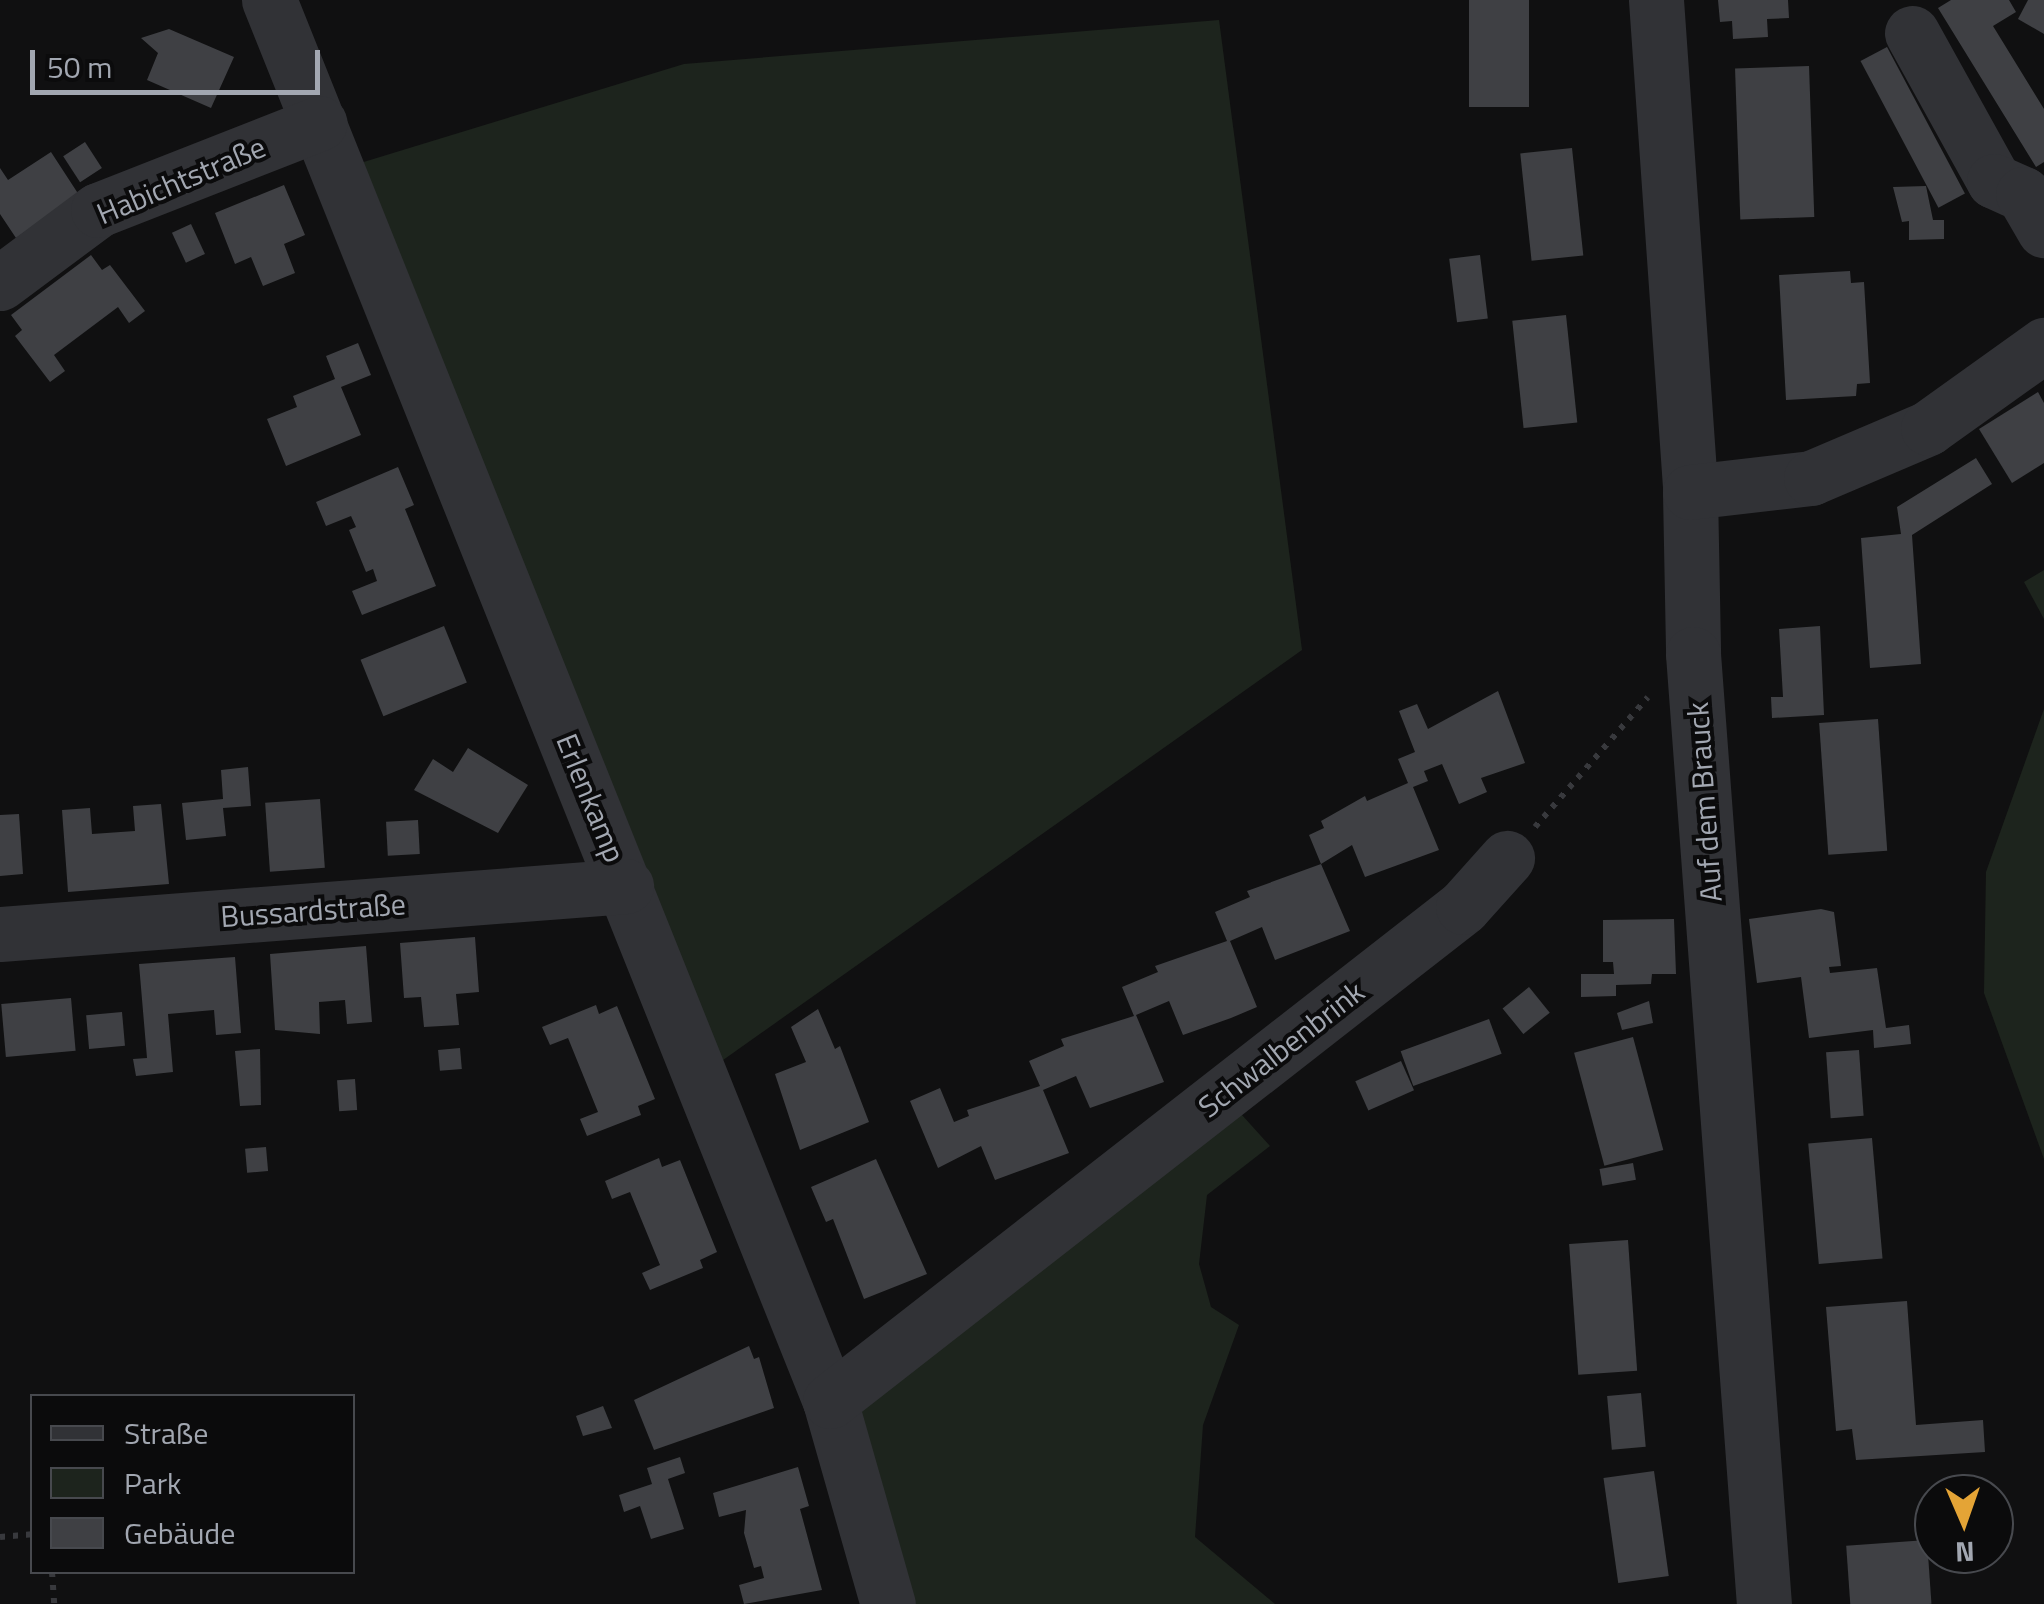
<!DOCTYPE html>
<meta charset="utf-8">
<style>
body{margin:0}
#map{position:relative;width:2044px;height:1604px;overflow:hidden;background:#101011;font-family:"Titillium Web",sans-serif}
div>[style]{position:absolute}
.green>*{inset:0;background:#1d241d}
.building>*{inset:0;background:#3f4044;transform-origin:0 0}
.path>*{height:6px;margin-top:-3px;transform-origin:0;background:repeating-linear-gradient(90deg,#38393d 0 5px,transparent 0 13px)}
.minor>*{height:55px;margin:-27.5px;padding:0 27.5px;transform-origin:27.5px;border-radius:27.5px;background:#313236}
span{translate:-50% -50%;white-space:nowrap;text-align:center;line-height:1.15;-webkit-text-stroke:8px #0b0b0c;paint-order:stroke}
.street-label{font-size:30px;color:#a2a7b1}
.legend{position:absolute;left:30px;top:1394px;width:325px;height:180px;box-sizing:border-box;background:#0b0b0c;border:2px solid #47494e;margin:0;padding:12px 18px;list-style:none;font-size:30px;color:#a2a7b1}
.legend li{display:flex;align-items:center;gap:20px;height:50px}
.legend b{width:50px;border:2px solid #47494e}
.north{position:absolute;left:1914px;top:1474px;width:100px;height:100px;box-sizing:border-box;background:#0b0b0c;border:2px solid #47494e;border-radius:50%;rotate:178deg;font-size:28px;font-weight:700;line-height:40px;text-align:center;color:#a2a7b1}
.north::after{content:'';display:block;margin:auto;width:35px;height:45px;background:#e4a436;clip-path:polygon(50% 0,100% 100%,50% 72%,0 100%)}
.scale{position:absolute;left:30px;top:50px;width:290px;height:45px;box-sizing:border-box;border:5px solid #a2a7b1;border-top:0;padding-left:12px;font-size:30px;line-height:35px;white-space:nowrap;color:#a2a7b1;-webkit-text-stroke:8px #0b0b0c;paint-order:stroke}
</style>
<div id="map">
<div class="green">
<i style="clip-path:polygon(1219px 20px,1302px 650px,709px 1070px,344px 168px,684px 64px)"></i>
<i style="clip-path:polygon(2044px 570px,2044px 619px,2024px 582px)"></i>
<i style="clip-path:polygon(2044px 709px,2044px 1159px,1984px 993px,1986px 872px)"></i>
<i style="clip-path:polygon(1223px 1094px,1270px 1146px,1207px 1195px,1199px 1264px,1211px 1307px,1239px 1325px,1203px 1425px,1195px 1537px,1275px 1604px,894px 1604px,834px 1401px)"></i>
</div>
<div class="building">
<i style="left:1469px;top:0;width:60px;height:107px"></i>
<i style="clip-path:polygon(1718px 0,1788px 0,1789px 18px,1767px 19px,1768px 37px,1733px 39px,1732px 21px,1720px 22px)"></i>
<i style="clip-path:polygon(1951px 0,2009px 0,2016px 12px,1993px 26px,2044px 109px,2044px 162px,2036px 167px,1938px 8px)"></i>
<i style="clip-path:polygon(2028px 0,2044px 0,2044px 34px,2018px 19px)"></i>
<i style="clip-path:polygon(169px 29px,234px 57px,211px 108px,147px 80px,158px 53px,141px 38px)"></i>
<i style="left:1887px;top:47px;width:166px;height:30px;rotate:62deg"></i>
<i style="left:1809px;top:66px;width:151px;height:74px;rotate:88deg"></i>
<i style="left:85px;top:142px;width:31px;height:26px;rotate:57deg"></i>
<i style="left:1572px;top:148px;width:108px;height:52px;rotate:84deg"></i>
<i style="clip-path:polygon(51px 152px,79px 195px,16px 238px,0 214px,0 168px,8px 180px)"></i>
<i style="clip-path:polygon(284px 185px,305px 235px,284px 244px,295px 273px,263px 286px,251px 257px,235px 264px,215px 213px)"></i>
<i style="clip-path:polygon(1926px 186px,1933px 220px,1944px 220px,1944px 239px,1909px 240px,1909px 221px,1902px 222px,1893px 187px)"></i>
<i style="left:191px;top:224px;width:33px;height:21px;rotate:65deg"></i>
<i style="clip-path:polygon(91px 255px,102px 270px,110px 265px,145px 311px,129px 323px,118px 307px,54px 355px,65px 371px,50px 382px,15px 336px,22px 330px,11px 315px)"></i>
<i style="left:1480px;top:255px;width:64px;height:31px;rotate:83deg"></i>
<i style="clip-path:polygon(1850px 271px,1851px 283px,1864px 282px,1870px 383px,1857px 384px,1856px 396px,1786px 400px,1779px 275px)"></i>
<i style="left:1566px;top:315px;width:108px;height:54px;rotate:84deg"></i>
<i style="clip-path:polygon(358px 343px,371px 375px,341px 387px,361px 435px,286px 466px,267px 419px,297px 407px,293px 396px,335px 379px,326px 356px)"></i>
<i style="clip-path:polygon(2038px 392px,2044px 403px,2044px 463px,2012px 483px,1979px 429px)"></i>
<i style="clip-path:polygon(1976px 458px,1992px 484px,1912px 535px,1921px 664px,1870px 668px,1861px 538px,1901px 534px,1897px 507px)"></i>
<i style="clip-path:polygon(398px 467px,414px 505px,405px 509px,436px 586px,362px 615px,352px 591px,377px 581px,373px 569px,366px 572px,349px 530px,356px 527px,351px 516px,326px 526px,316px 502px)"></i>
<i style="left:444px;top:626px;width:61px;height:90px;rotate:68deg"></i>
<i style="clip-path:polygon(1820px 626px,1824px 715px,1772px 718px,1771px 697px,1783px 697px,1779px 629px)"></i>
<i style="clip-path:polygon(1498px 691px,1525px 763px,1481px 778px,1487px 792px,1459px 804px,1442px 764px,1424px 771px,1428px 781px,1413px 787px,1439px 850px,1365px 877px,1352px 845px,1321px 864px,1309px 835px,1324px 828px,1321px 821px,1365px 796px,1367px 801px,1408px 783px,1398px 759px,1415px 752px,1399px 711px,1417px 704px,1428px 729px)"></i>
<i style="left:1878px;top:719px;width:132px;height:59px;rotate:86deg"></i>
<i style="clip-path:polygon(468px 748px,528px 785px,498px 833px,414px 790px,433px 759px,453px 772px)"></i>
<i style="clip-path:polygon(248px 767px,251px 806px,223px 808px,226px 836px,186px 840px,182px 803px,223px 799px,221px 770px)"></i>
<i style="left:320px;top:799px;width:69px;height:55px;rotate:86deg"></i>
<i style="clip-path:polygon(161px 804px,169px 884px,68px 892px,62px 810px,90px 808px,92px 834px,135px 831px,133px 806px)"></i>
<i style="clip-path:polygon(19px 814px,23px 874px,0 876px,0 815px)"></i>
<i style="left:418px;top:820px;width:34px;height:32px;rotate:87deg"></i>
<i style="clip-path:polygon(1321px 864px,1350px 931px,1275px 960px,1262px 927px,1230px 941px,1257px 1007px,1231px 1018px,1183px 1035px,1169px 1001px,1136px 1015px,1164px 1082px,1090px 1108px,1076px 1076px,1043px 1090px,1069px 1153px,995px 1180px,981px 1146px,938px 1168px,910px 1101px,940px 1088px,954px 1122px,969px 1116px,967px 1110px,1040px 1086px,1029px 1061px,1064px 1046px,1061px 1039px,1134px 1016px,1122px 987px,1158px 972px,1155px 966px,1227px 941px,1215px 912px,1250px 897px,1247px 891px)"></i>
<i style="clip-path:polygon(1821px 909px,1834px 912px,1841px 966px,1829px 967px,1830px 973px,1877px 968px,1886px 1028px,1909px 1025px,1911px 1044px,1874px 1048px,1873px 1030px,1809px 1038px,1801px 977px,1757px 983px,1749px 919px)"></i>
<i style="clip-path:polygon(1674px 919px,1676px 974px,1652px 974px,1651px 984px,1616px 985px,1616px 996px,1581px 997px,1581px 974px,1614px 974px,1613px 962px,1603px 962px,1603px 920px)"></i>
<i style="clip-path:polygon(475px 937px,479px 992px,456px 994px,459px 1025px,424px 1027px,421px 997px,404px 998px,400px 943px)"></i>
<i style="clip-path:polygon(366px 946px,372px 1022px,347px 1024px,345px 1000px,319px 1002px,320px 1034px,275px 1030px,270px 954px)"></i>
<i style="clip-path:polygon(235px 957px,241px 1033px,216px 1035px,214px 1010px,168px 1014px,173px 1072px,136px 1076px,133px 1059px,147px 1058px,139px 964px)"></i>
<i style="left:1529px;top:987px;width:33px;height:34px;rotate:51deg"></i>
<i style="left:71px;top:998px;width:53px;height:70px;rotate:85deg"></i>
<i style="clip-path:polygon(1649px 1001px,1653px 1023px,1622px 1030px,1617px 1013px)"></i>
<i style="clip-path:polygon(596px 1005px,599px 1014px,617px 1006px,655px 1099px,638px 1106px,641px 1115px,587px 1136px,580px 1119px,598px 1112px,568px 1038px,550px 1045px,542px 1027px)"></i>
<i style="clip-path:polygon(818px 1009px,835px 1049px,840px 1046px,869px 1122px,800px 1150px,775px 1074px,806px 1062px,791px 1027px)"></i>
<i style="left:122px;top:1012px;width:34px;height:36px;rotate:85deg"></i>
<i style="left:1489px;top:1019px;width:37px;height:94px;rotate:70deg"></i>
<i style="left:1633px;top:1037px;width:117px;height:61px;rotate:75deg"></i>
<i style="left:460px;top:1048px;width:21px;height:22px;rotate:85deg"></i>
<i style="clip-path:polygon(260px 1049px,261px 1105px,240px 1106px,235px 1051px)"></i>
<i style="left:1859px;top:1050px;width:66px;height:33px;rotate:86deg"></i>
<i style="left:1401px;top:1061px;width:32px;height:50px;rotate:66deg"></i>
<i style="left:355px;top:1079px;width:31px;height:18px;rotate:86deg"></i>
<i style="left:1872px;top:1138px;width:121px;height:64px;rotate:85deg"></i>
<i style="left:266px;top:1147px;width:24px;height:21px;rotate:85deg"></i>
<i style="clip-path:polygon(659px 1158px,662px 1167px,680px 1160px,717px 1252px,700px 1260px,703px 1268px,650px 1290px,642px 1273px,660px 1265px,630px 1192px,612px 1199px,605px 1181px)"></i>
<i style="clip-path:polygon(876px 1159px,927px 1274px,864px 1299px,833px 1219px,826px 1222px,811px 1187px)"></i>
<i style="left:1633px;top:1163px;width:17px;height:34px;rotate:80deg"></i>
<i style="left:1628px;top:1240px;width:131px;height:59px;rotate:86deg"></i>
<i style="clip-path:polygon(1907px 1301px,1916px 1425px,1983px 1420px,1985px 1452px,1856px 1460px,1852px 1429px,1836px 1431px,1826px 1307px)"></i>
<i style="clip-path:polygon(749px 1346px,754px 1359px,759px 1357px,774px 1408px,654px 1450px,634px 1400px)"></i>
<i style="left:1641px;top:1393px;width:54px;height:34px;rotate:85deg"></i>
<i style="clip-path:polygon(603px 1406px,612px 1428px,583px 1436px,576px 1416px)"></i>
<i style="clip-path:polygon(680px 1457px,685px 1473px,668px 1479px,684px 1529px,651px 1539px,640px 1506px,624px 1512px,619px 1495px,652px 1484px,647px 1468px)"></i>
<i style="clip-path:polygon(798px 1467px,809px 1506px,800px 1509px,822px 1590px,744px 1604px,739px 1585px,764px 1578px,761px 1566px,754px 1568px,744px 1533px,746px 1510px,719px 1517px,713px 1493px)"></i>
<i style="left:1654px;top:1471px;width:106px;height:51px;rotate:82deg"></i>
<i style="left:1927px;top:1540px;width:64px;height:81px;rotate:86deg"></i>
</div>
<div class="path">
<i style="left:1535px;top:827px;width:172px;rotate:-49deg"></i>
<i style="left:0;top:1537px;width:32px;rotate:-5deg"></i>
<i style="left:52px;top:1572px;width:32px;rotate:86deg"></i>
</div>
<div class="minor">
<i style="left:269px;top:0;width:1509px;rotate:68.18deg"></i>
<i style="left:830px;top:1401px;width:211px;rotate:74.1deg"></i>
<i style="left:1656px;top:0;width:493px;rotate:86deg"></i>
<i style="left:1690px;top:492px;width:162px;rotate:88.9deg"></i>
<i style="left:1693px;top:654px;width:953px;rotate:85.73deg"></i>
<i style="left:1912px;top:33px;width:169px;rotate:61deg"></i>
<i style="left:1994px;top:181px;width:32px;rotate:24deg"></i>
<i style="left:2023px;top:194px;width:42px;rotate:59.7deg"></i>
<i style="left:0;top:283px;width:122px;rotate:-36.7deg"></i>
<i style="left:98px;top:210px;width:238px;rotate:-21.4deg"></i>
<i style="left:1690px;top:492px;width:122px;rotate:-6.6deg"></i>
<i style="left:1811px;top:478px;width:127px;rotate:-23.1deg"></i>
<i style="left:1928px;top:428px;width:143px;rotate:-35.6deg"></i>
<i style="left:0;top:934px;width:628px;rotate:-4.38deg"></i>
<i style="left:830px;top:1401px;width:803px;rotate:-37.97deg"></i>
<i style="left:1463px;top:907px;width:66px;rotate:-48.1deg"></i>
</div>
<div class="street-label">
<span style="left:181px;top:180px;rotate:-23deg">Habichtstraße</span>
<span style="left:591px;top:798px;rotate:68deg">Erlenkamp</span>
<span style="left:1704px;top:802px;rotate:-94deg">Auf dem Brauck</span>
<span style="left:313px;top:910px;rotate:-4deg">Bussardstraße</span>
<span style="left:1281px;top:1049px;rotate:-38deg">Schwalbenbrink</span>
</div>
<ul class="legend">
<li><b style="height:12px;background:#313236"></b>Straße</li>
<li><b style="height:28px;background:#1d241d"></b>Park</li>
<li><b style="height:28px;background:#3f4044"></b>Gebäude</li>
</ul>
<div class="north">N</div>
<div class="scale">50 m</div>
</div>
